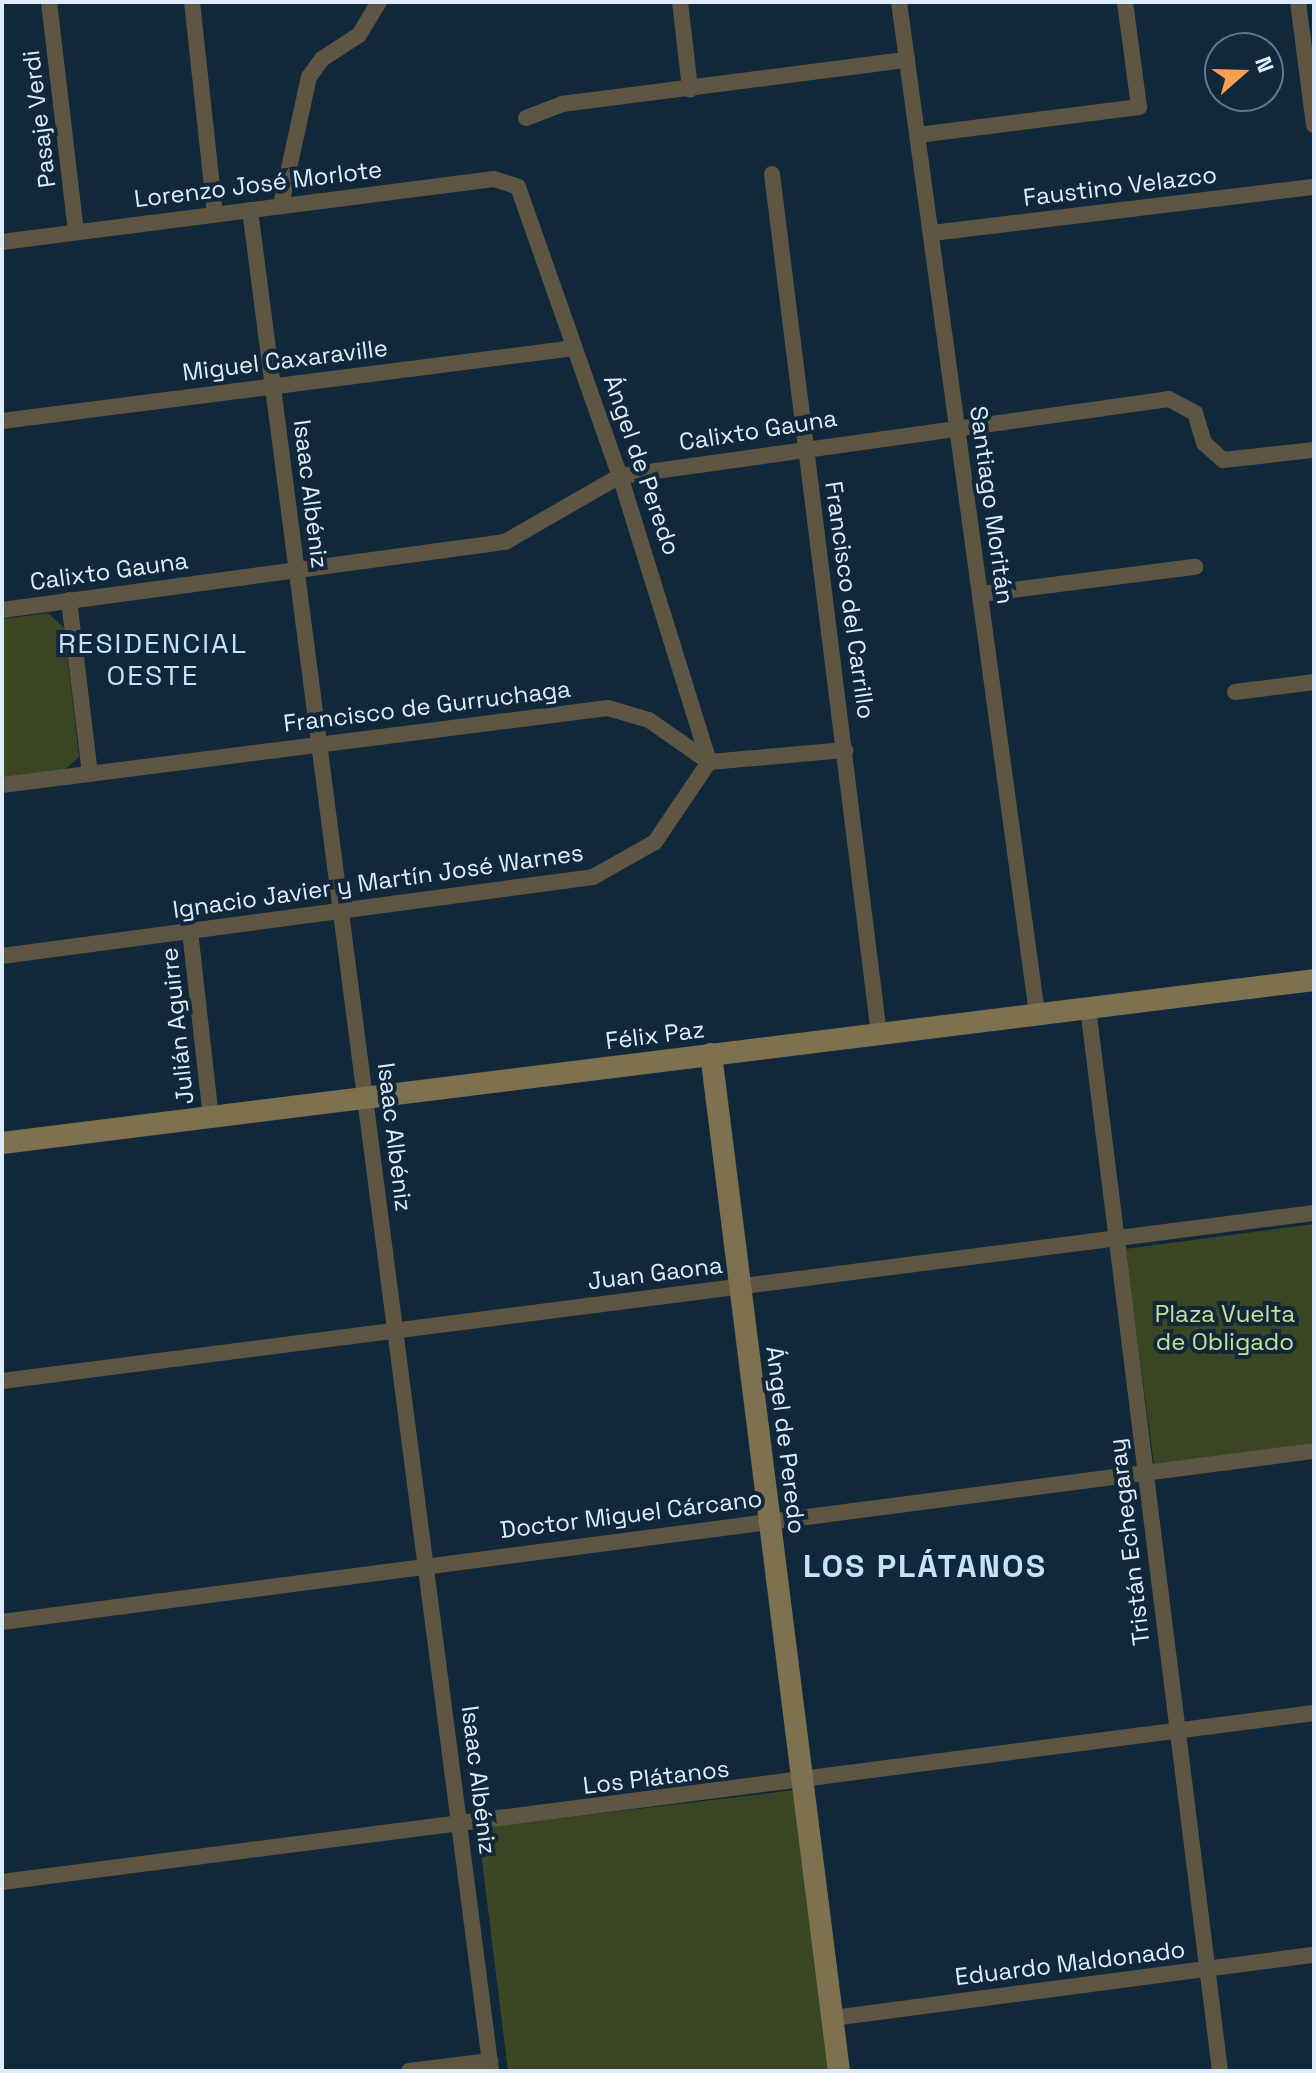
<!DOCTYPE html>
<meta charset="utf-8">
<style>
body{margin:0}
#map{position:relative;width:1316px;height:2073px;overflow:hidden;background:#11283b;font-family:"Space Grotesk",sans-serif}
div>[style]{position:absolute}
.green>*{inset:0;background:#3b4625}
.street>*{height:16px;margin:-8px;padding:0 8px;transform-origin:8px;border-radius:8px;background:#5e5642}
.secondary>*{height:22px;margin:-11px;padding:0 11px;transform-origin:11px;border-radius:11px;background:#7d7150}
span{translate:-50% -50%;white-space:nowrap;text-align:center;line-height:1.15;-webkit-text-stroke:8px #11283b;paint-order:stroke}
.street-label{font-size:24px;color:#deecf9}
.park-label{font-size:24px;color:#c5e093}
.quarter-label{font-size:28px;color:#c5e1fa;letter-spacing:2px}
.district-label{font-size:32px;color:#c5e1fa;font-weight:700;letter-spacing:2px}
.frame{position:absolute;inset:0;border:4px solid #deecf9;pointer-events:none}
.north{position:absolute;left:1204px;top:32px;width:80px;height:80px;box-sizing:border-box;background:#11283b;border:2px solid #637687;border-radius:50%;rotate:70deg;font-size:22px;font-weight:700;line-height:32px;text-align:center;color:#deecf9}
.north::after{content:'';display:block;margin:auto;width:28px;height:36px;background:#fc9d54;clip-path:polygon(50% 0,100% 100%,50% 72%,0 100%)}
</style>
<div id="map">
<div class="green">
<i style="clip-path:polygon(48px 613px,64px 628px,79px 757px,62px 772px,2px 780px,2px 619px)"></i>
<i style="clip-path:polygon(1314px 1224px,1314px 1443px,1154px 1464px,1125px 1249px)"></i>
<i style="clip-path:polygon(795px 1790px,830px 2071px,508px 2071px,478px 1828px)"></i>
</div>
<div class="street">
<i style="left:49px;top:2px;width:231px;rotate:83.3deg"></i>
<i style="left:192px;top:2px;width:212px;rotate:83.8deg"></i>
<i style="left:680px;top:2px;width:88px;rotate:83.4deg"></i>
<i style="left:899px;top:2px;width:1021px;rotate:82.23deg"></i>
<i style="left:1298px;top:2px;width:124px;rotate:82.6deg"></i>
<i style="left:526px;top:118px;width:39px;rotate:-21deg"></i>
<i style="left:562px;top:104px;width:348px;rotate:-7.3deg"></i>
<i style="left:918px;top:135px;width:223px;rotate:-7.2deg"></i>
<i style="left:1139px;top:107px;width:106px;rotate:-97.6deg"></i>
<i style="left:772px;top:174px;width:867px;rotate:82.91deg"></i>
<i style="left:281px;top:205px;width:131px;rotate:-77.7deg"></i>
<i style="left:309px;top:77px;width:22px;rotate:-54deg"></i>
<i style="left:322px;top:59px;width:44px;rotate:-33deg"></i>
<i style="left:359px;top:35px;width:39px;rotate:-59deg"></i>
<i style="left:250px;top:210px;width:1877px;rotate:82.62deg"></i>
<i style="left:932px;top:233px;width:385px;rotate:-6.9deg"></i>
<i style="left:2px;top:242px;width:496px;rotate:-7.3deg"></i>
<i style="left:494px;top:179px;width:25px;rotate:18deg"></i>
<i style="left:518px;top:187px;width:306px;rotate:70.6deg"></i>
<i style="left:620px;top:476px;width:300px;rotate:72.7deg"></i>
<i style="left:2px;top:421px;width:577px;rotate:-7.27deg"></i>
<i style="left:980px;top:594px;width:217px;rotate:-7.2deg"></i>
<i style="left:69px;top:600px;width:175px;rotate:83.1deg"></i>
<i style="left:2px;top:610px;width:508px;rotate:-7.7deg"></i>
<i style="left:505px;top:542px;width:133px;rotate:-29.9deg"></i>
<i style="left:620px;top:476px;width:554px;rotate:-7.98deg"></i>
<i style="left:1169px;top:399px;width:30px;rotate:28deg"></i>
<i style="left:1195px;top:413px;width:31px;rotate:73deg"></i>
<i style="left:1204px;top:443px;width:25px;rotate:42deg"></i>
<i style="left:1223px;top:460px;width:92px;rotate:-6.3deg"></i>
<i style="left:1235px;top:692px;width:80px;rotate:-7.2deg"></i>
<i style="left:2px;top:785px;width:611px;rotate:-7.24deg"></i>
<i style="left:608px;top:708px;width:43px;rotate:16.3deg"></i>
<i style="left:649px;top:720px;width:73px;rotate:35deg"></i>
<i style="left:709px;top:762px;width:137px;rotate:-5deg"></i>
<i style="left:190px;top:931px;width:187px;rotate:83.6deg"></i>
<i style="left:2px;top:956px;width:596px;rotate:-7.61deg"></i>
<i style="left:593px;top:877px;width:71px;rotate:-29.4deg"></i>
<i style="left:655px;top:842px;width:97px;rotate:-56deg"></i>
<i style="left:1088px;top:1008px;width:1071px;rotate:82.92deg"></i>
<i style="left:2px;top:1381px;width:1323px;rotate:-7.3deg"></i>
<i style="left:2px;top:1622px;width:1323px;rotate:-7.43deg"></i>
<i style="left:2px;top:1882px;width:1323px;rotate:-7.34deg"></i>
<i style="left:833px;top:2018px;width:485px;rotate:-7.5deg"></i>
<i style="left:409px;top:2071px;width:82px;rotate:-7deg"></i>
</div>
<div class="secondary">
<i style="left:711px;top:1054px;width:1025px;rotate:82.83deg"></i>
<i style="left:2px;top:1143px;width:1322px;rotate:-7.08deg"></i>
</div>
<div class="street-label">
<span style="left:39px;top:119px;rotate:-97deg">Pasaje Verdi</span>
<span style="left:258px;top:184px;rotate:-7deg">Lorenzo José Morlote</span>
<span style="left:1120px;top:186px;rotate:-7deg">Faustino Velazco</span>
<span style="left:285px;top:360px;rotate:-7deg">Miguel Caxaraville</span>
<span style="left:758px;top:430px;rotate:-9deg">Calixto Gauna</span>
<span style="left:642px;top:465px;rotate:71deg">Ángel de Peredo</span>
<span style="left:311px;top:494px;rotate:83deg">Isaac Albéniz</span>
<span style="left:992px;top:505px;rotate:82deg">Santiago Moritán</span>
<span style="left:109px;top:571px;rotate:-8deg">Calixto Gauna</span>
<span style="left:850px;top:600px;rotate:82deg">Francisco del Carrillo</span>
<span style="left:427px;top:706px;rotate:-7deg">Francisco de Gurruchaga</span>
<span style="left:378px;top:881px;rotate:-8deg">Ignacio Javier y Martín José Warnes</span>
<span style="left:177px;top:1026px;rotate:-96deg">Julián Aguirre</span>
<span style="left:655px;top:1035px;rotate:-7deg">Félix Paz</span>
<span style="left:395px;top:1137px;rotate:83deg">Isaac Albéniz</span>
<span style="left:655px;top:1273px;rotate:-7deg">Juan Gaona</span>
<span style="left:786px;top:1440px;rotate:83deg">Ángel de Peredo</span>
<span style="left:631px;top:1514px;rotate:-7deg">Doctor Miguel Cárcano</span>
<span style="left:1129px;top:1542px;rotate:-97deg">Tristán Echegaray</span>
<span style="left:656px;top:1777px;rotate:-7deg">Los Plátanos</span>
<span style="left:479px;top:1780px;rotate:83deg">Isaac Albéniz</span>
<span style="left:1070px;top:1963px;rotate:-7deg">Eduardo Maldonado</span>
</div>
<div class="park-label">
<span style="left:1225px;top:1328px">Plaza Vuelta<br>de Obligado</span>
</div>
<div class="quarter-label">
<span style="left:153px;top:659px">RESIDENCIAL<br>OESTE</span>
</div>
<div class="district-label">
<span style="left:925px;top:1566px">LOS PLÁTANOS</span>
</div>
<div class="frame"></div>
<div class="north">N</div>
</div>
